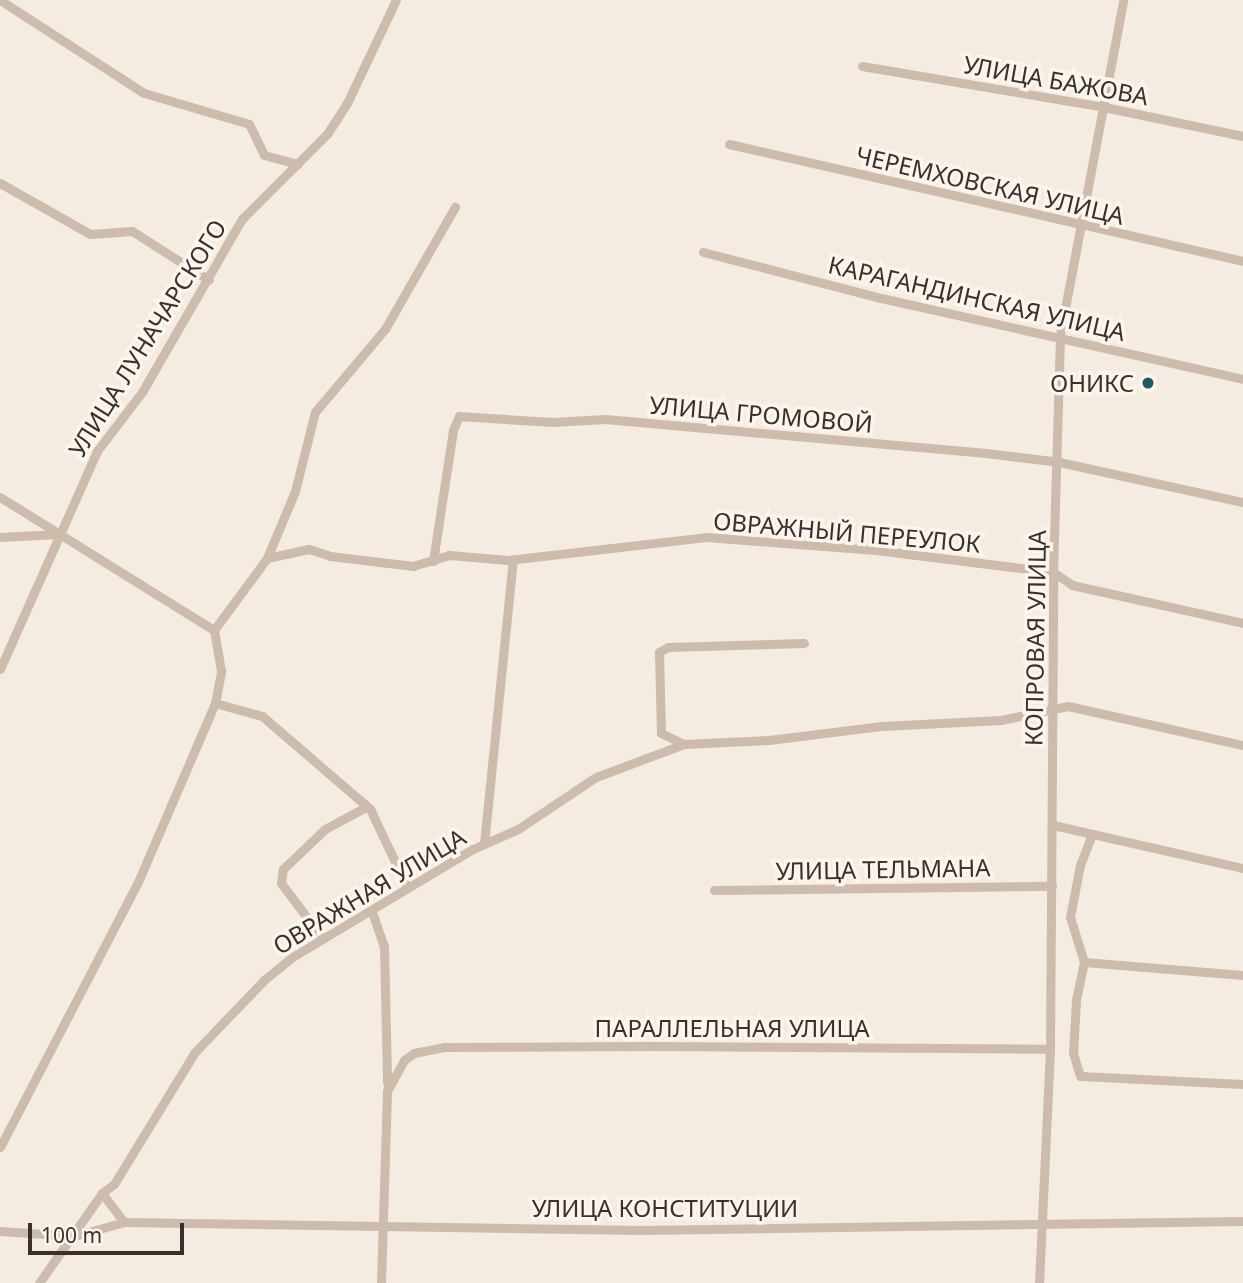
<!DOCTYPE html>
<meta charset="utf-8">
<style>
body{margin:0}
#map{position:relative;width:1243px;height:1283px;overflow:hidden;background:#f4ebe1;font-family:"Noto Sans",sans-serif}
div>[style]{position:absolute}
.minor>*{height:9px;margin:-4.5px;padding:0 4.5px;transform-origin:4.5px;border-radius:4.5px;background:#cdbbac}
.dots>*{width:19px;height:19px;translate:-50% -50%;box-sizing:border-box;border:4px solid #fbf5ee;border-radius:50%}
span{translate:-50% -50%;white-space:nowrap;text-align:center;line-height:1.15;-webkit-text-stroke:7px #fbf5ee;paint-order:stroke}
.street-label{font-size:24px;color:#3b302b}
.poi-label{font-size:24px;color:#3b302b}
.right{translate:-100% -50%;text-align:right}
.scale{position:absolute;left:28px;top:1223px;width:156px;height:32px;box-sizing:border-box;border:4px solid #3b302b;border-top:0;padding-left:9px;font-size:21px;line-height:24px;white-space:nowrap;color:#3b302b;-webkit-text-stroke:5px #fbf5ee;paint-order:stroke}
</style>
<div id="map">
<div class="minor">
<i style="left:0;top:0;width:171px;rotate:32.9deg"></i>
<i style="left:144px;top:93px;width:109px;rotate:16.4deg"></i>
<i style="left:249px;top:124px;width:34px;rotate:64deg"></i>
<i style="left:264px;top:155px;width:35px;rotate:15deg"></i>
<i style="left:862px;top:66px;width:245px;rotate:9.6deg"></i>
<i style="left:1104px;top:107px;width:142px;rotate:11.8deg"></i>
<i style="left:729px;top:144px;width:527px;rotate:12.82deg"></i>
<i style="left:0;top:183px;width:103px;rotate:29.5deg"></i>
<i style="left:90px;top:234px;width:42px;rotate:-4.1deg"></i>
<i style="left:132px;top:231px;width:91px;rotate:32.5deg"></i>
<i style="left:703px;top:252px;width:184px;rotate:14.5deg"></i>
<i style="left:881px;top:298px;width:371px;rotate:12.6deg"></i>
<i style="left:0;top:497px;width:252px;rotate:31.9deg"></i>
<i style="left:0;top:537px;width:59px;rotate:-2.9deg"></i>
<i style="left:267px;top:558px;width:43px;rotate:-12.1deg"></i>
<i style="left:309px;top:549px;width:22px;rotate:18deg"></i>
<i style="left:330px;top:556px;width:84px;rotate:6.9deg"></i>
<i style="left:413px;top:566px;width:38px;rotate:-17deg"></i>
<i style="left:449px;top:555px;width:59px;rotate:4.8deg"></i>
<i style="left:508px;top:560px;width:199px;rotate:-6.6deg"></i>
<i style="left:706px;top:537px;width:170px;rotate:4.4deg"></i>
<i style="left:876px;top:550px;width:178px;rotate:7.1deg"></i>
<i style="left:1053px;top:572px;width:23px;rotate:34deg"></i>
<i style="left:1072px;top:585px;width:175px;rotate:12.5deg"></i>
<i style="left:433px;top:561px;width:133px;rotate:-81.3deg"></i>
<i style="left:453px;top:430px;width:15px;rotate:-67deg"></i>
<i style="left:459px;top:416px;width:93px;rotate:3.7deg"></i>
<i style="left:552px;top:422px;width:53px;rotate:-3.2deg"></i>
<i style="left:605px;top:419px;width:383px;rotate:5.1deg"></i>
<i style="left:986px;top:453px;width:74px;rotate:7deg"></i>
<i style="left:1059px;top:462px;width:188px;rotate:12.3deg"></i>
<i style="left:804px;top:643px;width:136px;rotate:178.3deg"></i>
<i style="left:668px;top:647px;width:10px;rotate:151deg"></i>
<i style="left:659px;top:652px;width:81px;rotate:88.6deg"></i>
<i style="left:661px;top:733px;width:25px;rotate:26deg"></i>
<i style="left:684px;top:744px;width:85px;rotate:-2.7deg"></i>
<i style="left:769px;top:740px;width:114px;rotate:-7.1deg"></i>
<i style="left:882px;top:726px;width:119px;rotate:-2.9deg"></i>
<i style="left:1001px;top:720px;width:68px;rotate:-11.8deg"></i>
<i style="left:1068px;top:706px;width:179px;rotate:12.6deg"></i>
<i style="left:0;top:669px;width:239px;rotate:-66deg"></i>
<i style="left:97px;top:451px;width:74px;rotate:-52.7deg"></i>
<i style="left:142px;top:392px;width:200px;rotate:-60deg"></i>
<i style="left:242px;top:219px;width:120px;rotate:-45deg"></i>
<i style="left:327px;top:134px;width:37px;rotate:-57deg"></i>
<i style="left:347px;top:103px;width:114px;rotate:-64.6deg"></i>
<i style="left:215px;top:703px;width:49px;rotate:15.5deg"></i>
<i style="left:262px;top:716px;width:143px;rotate:40.7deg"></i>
<i style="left:370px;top:809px;width:86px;rotate:64.6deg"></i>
<i style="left:1053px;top:825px;width:195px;rotate:12.8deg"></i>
<i style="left:1092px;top:834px;width:33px;rotate:111deg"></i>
<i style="left:1080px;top:865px;width:53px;rotate:100.9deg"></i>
<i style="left:1070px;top:917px;width:47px;rotate:72.7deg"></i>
<i style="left:1084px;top:962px;width:160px;rotate:4.7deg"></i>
<i style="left:484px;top:844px;width:286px;rotate:-84.2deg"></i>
<i style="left:714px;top:890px;width:338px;rotate:-0.7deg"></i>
<i style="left:372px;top:912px;width:36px;rotate:71deg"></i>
<i style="left:384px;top:946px;width:137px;rotate:88.7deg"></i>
<i style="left:323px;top:939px;width:70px;rotate:-126.9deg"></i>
<i style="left:281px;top:883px;width:14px;rotate:-82deg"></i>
<i style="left:283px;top:869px;width:58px;rotate:-43.6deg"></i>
<i style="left:325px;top:829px;width:47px;rotate:-28.2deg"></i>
<i style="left:1084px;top:962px;width:39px;rotate:102deg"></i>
<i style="left:1076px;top:1000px;width:53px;rotate:93.2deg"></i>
<i style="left:1073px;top:1053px;width:24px;rotate:73deg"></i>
<i style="left:1080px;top:1076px;width:163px;rotate:2.8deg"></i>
<i style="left:0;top:1147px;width:299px;rotate:-62.5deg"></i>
<i style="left:138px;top:882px;width:195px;rotate:-66.7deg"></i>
<i style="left:215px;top:703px;width:33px;rotate:-79deg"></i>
<i style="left:221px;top:671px;width:42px;rotate:-99.7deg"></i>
<i style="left:214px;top:630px;width:89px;rotate:-53.6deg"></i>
<i style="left:267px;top:558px;width:73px;rotate:-67.3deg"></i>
<i style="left:295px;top:491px;width:81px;rotate:-75.8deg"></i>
<i style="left:315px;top:412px;width:109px;rotate:-49.9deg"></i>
<i style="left:385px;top:329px;width:141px;rotate:-60.2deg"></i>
<i style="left:102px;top:1193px;width:36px;rotate:53deg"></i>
<i style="left:124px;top:1222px;width:516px;rotate:0.89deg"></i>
<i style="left:640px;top:1230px;width:603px;rotate:-0.86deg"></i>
<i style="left:0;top:1231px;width:74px;rotate:3.9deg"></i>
<i style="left:74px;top:1236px;width:52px;rotate:-15.6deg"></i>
<i style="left:39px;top:1283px;width:110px;rotate:-55deg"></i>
<i style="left:102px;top:1193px;width:15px;rotate:-37deg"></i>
<i style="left:114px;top:1184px;width:155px;rotate:-58.5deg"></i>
<i style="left:195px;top:1052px;width:100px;rotate:-46.2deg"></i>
<i style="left:264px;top:980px;width:38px;rotate:-39deg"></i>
<i style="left:294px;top:956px;width:209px;rotate:-30.9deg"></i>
<i style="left:473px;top:849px;width:49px;rotate:-24deg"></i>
<i style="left:518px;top:829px;width:94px;rotate:-33.7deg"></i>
<i style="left:596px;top:777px;width:94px;rotate:-20.6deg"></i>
<i style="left:381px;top:1283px;width:192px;rotate:-88.2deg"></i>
<i style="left:387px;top:1091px;width:35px;rotate:-61deg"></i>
<i style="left:404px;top:1060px;width:12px;rotate:-35deg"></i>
<i style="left:414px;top:1053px;width:33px;rotate:-11deg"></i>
<i style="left:446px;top:1047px;width:207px;rotate:-0.3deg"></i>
<i style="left:653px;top:1046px;width:397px;rotate:0.4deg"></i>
<i style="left:1039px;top:1283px;width:234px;rotate:-87.3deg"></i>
<i style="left:1050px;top:1049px;width:477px;rotate:-89.6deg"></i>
<i style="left:1053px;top:572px;width:237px;rotate:-88.3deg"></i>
<i style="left:1060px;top:335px;width:341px;rotate:-79.3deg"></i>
</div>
<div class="dots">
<i style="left:1148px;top:383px;background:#1f5a5e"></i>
</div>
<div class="street-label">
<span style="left:1056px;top:80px;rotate:10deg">УЛИЦА БАЖОВА</span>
<span style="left:990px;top:185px;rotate:13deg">ЧЕРЕМХОВСКАЯ УЛИЦА</span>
<span style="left:977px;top:298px;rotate:13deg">КАРАГАНДИНСКАЯ УЛИЦА</span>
<span style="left:147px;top:338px;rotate:-58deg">УЛИЦА ЛУНАЧАРСКОГО</span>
<span style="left:761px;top:414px;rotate:5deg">УЛИЦА ГРОМОВОЙ</span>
<span style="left:847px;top:532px;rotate:5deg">ОВРАЖНЫЙ ПЕРЕУЛОК</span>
<span style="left:1035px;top:638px;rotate:-89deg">КОПРОВАЯ УЛИЦА</span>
<span style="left:883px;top:869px;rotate:-1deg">УЛИЦА ТЕЛЬМАНА</span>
<span style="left:369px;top:891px;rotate:-31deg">ОВРАЖНАЯ УЛИЦА</span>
<span style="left:732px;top:1028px">ПАРАЛЛЕЛЬНАЯ УЛИЦА</span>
<span style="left:665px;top:1208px">УЛИЦА КОНСТИТУЦИИ</span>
</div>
<div class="poi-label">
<span class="right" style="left:1134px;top:383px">ОНИКС</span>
</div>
<div class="scale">100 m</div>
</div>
